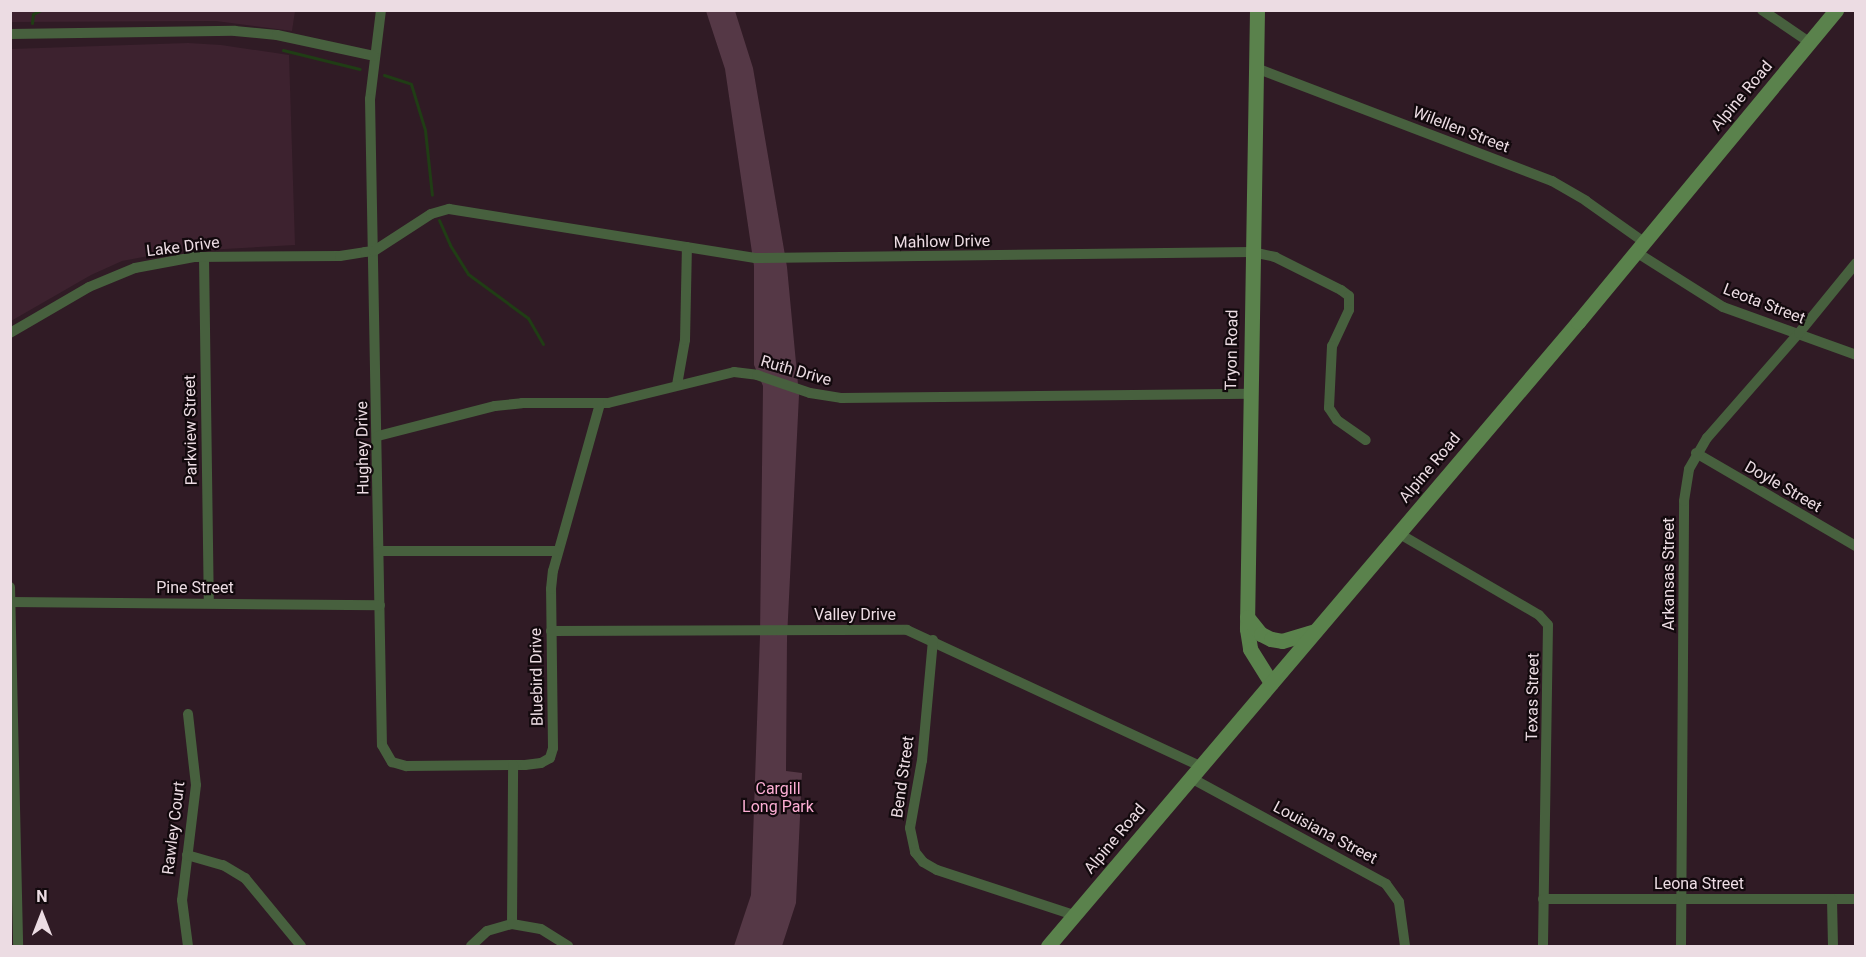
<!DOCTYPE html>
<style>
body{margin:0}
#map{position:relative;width:1866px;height:957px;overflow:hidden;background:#301b25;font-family:Roboto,sans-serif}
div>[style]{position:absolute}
.built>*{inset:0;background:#3d222f}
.green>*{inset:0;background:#553846}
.stream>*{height:3px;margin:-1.5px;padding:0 1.5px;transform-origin:1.5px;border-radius:1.5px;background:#203d15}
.street>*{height:10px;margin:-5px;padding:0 5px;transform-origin:5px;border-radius:5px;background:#47603e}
.secondary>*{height:15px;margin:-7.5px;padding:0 7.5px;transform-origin:7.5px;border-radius:7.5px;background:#5a824c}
span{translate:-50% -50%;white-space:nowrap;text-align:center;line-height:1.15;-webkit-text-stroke:4.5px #12090d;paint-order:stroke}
.street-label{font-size:16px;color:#ecdce3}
.park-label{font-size:16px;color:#fdaed4}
.frame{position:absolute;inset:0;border:12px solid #ecdce3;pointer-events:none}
.north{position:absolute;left:12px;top:885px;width:60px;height:60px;-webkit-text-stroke:4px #12090d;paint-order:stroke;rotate:0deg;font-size:16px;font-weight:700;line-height:24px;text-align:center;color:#ecdce3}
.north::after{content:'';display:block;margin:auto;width:21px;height:27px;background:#ecdce3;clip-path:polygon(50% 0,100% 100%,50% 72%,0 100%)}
</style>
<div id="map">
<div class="built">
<i style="clip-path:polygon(10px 11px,11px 10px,295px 11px,292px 31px,216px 21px,11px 22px)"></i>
<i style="clip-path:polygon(188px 43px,221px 45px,289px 55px,295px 245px,170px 252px,122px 261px,91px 275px,11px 321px,11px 49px)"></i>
</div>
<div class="green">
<i style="clip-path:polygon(706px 11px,735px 11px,753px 68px,787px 267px,799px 395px,787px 638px,786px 771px,802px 773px,796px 903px,782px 946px,734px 946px,751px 895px,760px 636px,763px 386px,754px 365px,754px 266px,725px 69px)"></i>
</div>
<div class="stream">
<i style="left:32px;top:23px;width:9px;rotate:-84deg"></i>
<i style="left:33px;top:14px;width:9px;rotate:-27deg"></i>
<i style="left:283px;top:50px;width:79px;rotate:13.9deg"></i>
<i style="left:384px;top:75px;width:28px;rotate:18deg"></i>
<i style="left:411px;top:84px;width:48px;rotate:73.1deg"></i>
<i style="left:425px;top:130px;width:65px;rotate:83.9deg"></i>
<i style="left:439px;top:220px;width:27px;rotate:66deg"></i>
<i style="left:450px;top:245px;width:34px;rotate:58deg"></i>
<i style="left:468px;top:274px;width:74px;rotate:36.3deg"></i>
<i style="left:528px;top:318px;width:30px;rotate:60deg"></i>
</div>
<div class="street">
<i style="left:381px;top:10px;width:90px;rotate:97deg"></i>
<i style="left:370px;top:99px;width:646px;rotate:88.94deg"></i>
<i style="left:382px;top:745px;width:20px;rotate:60deg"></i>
<i style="left:392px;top:762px;width:15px;rotate:16deg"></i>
<i style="left:406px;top:766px;width:119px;rotate:-0.5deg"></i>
<i style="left:525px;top:765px;width:16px;rotate:-7deg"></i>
<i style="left:541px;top:763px;width:10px;rotate:-29deg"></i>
<i style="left:550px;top:758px;width:10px;rotate:-73deg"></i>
<i style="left:553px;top:748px;width:159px;rotate:-90.7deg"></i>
<i style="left:551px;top:589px;width:18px;rotate:-84deg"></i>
<i style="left:553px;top:571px;width:173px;rotate:-74.3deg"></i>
<i style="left:1762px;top:10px;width:57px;rotate:34.2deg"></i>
<i style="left:10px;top:34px;width:225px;rotate:-0.8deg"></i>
<i style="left:235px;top:31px;width:42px;rotate:5.4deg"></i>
<i style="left:277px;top:35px;width:99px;rotate:12.2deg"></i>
<i style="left:1256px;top:68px;width:317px;rotate:20.9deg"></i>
<i style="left:1552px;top:181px;width:39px;rotate:30deg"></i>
<i style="left:1586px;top:201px;width:71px;rotate:35.3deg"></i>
<i style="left:1636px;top:252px;width:103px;rotate:32.3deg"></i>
<i style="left:1723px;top:307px;width:141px;rotate:19.8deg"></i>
<i style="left:204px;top:257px;width:346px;rotate:89.2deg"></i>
<i style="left:10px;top:333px;width:91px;rotate:-30.2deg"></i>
<i style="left:89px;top:287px;width:50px;rotate:-22.4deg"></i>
<i style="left:135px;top:268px;width:60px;rotate:-10.6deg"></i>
<i style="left:194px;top:257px;width:146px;rotate:-0.4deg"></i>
<i style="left:340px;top:256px;width:25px;rotate:-9deg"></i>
<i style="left:365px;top:252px;width:9px;rotate:-6deg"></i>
<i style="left:374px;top:251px;width:68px;rotate:-33deg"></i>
<i style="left:431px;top:214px;width:19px;rotate:-16deg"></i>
<i style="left:449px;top:209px;width:310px;rotate:9.1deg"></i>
<i style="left:755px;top:258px;width:497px;rotate:-0.7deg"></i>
<i style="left:1252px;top:252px;width:24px;rotate:12deg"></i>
<i style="left:1275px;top:257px;width:74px;rotate:26.6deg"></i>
<i style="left:1341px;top:290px;width:10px;rotate:37deg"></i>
<i style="left:1349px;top:296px;width:14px;rotate:90deg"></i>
<i style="left:1349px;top:310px;width:40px;rotate:115deg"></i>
<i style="left:1332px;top:346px;width:62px;rotate:92.8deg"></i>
<i style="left:1329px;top:408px;width:14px;rotate:56deg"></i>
<i style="left:1337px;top:420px;width:35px;rotate:35deg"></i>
<i style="left:677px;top:385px;width:46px;rotate:-79.9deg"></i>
<i style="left:685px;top:340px;width:93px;rotate:-88.8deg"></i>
<i style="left:378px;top:436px;width:121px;rotate:-14.4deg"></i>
<i style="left:495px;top:406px;width:27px;rotate:-6deg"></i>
<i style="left:522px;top:403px;width:86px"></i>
<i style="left:608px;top:403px;width:130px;rotate:-13.8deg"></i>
<i style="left:734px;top:372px;width:23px;rotate:7deg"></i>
<i style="left:757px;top:375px;width:56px;rotate:18.8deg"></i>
<i style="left:810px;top:393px;width:31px;rotate:9deg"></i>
<i style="left:841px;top:398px;width:409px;rotate:-0.6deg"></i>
<i style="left:1696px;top:453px;width:185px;rotate:30.2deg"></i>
<i style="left:1398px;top:533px;width:163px;rotate:30.2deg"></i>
<i style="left:1539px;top:615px;width:13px;rotate:48deg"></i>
<i style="left:1548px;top:625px;width:321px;rotate:90.9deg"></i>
<i style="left:379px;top:551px;width:179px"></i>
<i style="left:10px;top:587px;width:359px;rotate:88.7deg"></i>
<i style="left:10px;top:602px;width:370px;rotate:0.5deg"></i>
<i style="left:551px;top:631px;width:356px;rotate:-0.2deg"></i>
<i style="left:907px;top:630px;width:323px;rotate:24.9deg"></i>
<i style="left:933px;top:640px;width:121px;rotate:95.2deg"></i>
<i style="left:922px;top:760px;width:69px;rotate:100deg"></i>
<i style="left:910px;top:828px;width:25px;rotate:78deg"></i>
<i style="left:915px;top:852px;width:13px;rotate:51deg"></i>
<i style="left:923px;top:862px;width:16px;rotate:30deg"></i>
<i style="left:937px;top:870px;width:144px;rotate:18.2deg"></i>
<i style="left:188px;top:714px;width:71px;rotate:83.6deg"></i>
<i style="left:196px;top:785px;width:116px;rotate:96.9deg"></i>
<i style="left:182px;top:900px;width:46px;rotate:82.6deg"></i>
<i style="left:1191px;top:778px;width:222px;rotate:28.5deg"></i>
<i style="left:1386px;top:884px;width:22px;rotate:54deg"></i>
<i style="left:1399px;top:902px;width:44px;rotate:82.2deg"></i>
<i style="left:187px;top:855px;width:37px;rotate:16deg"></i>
<i style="left:223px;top:865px;width:26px;rotate:31deg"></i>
<i style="left:245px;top:878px;width:88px;rotate:50.5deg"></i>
<i style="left:1543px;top:899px;width:313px"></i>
<i style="left:1832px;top:899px;width:47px;rotate:88.8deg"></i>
<i style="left:512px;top:924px;width:159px;rotate:-89.6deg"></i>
<i style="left:471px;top:946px;width:22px;rotate:-43deg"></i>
<i style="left:487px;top:931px;width:26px;rotate:-16deg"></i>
<i style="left:512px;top:924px;width:29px;rotate:10deg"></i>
<i style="left:541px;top:929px;width:32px;rotate:32deg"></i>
<i style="left:1681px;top:946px;width:445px;rotate:-89.6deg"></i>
<i style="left:1684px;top:501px;width:32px;rotate:-81deg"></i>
<i style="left:1689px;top:469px;width:36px;rotate:-60deg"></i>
<i style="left:1707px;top:438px;width:140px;rotate:-48.8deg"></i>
<i style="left:1799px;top:333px;width:90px;rotate:-50.8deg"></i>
</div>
<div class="secondary">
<i style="left:1257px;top:10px;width:619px;rotate:90.93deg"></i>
<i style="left:1247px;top:629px;width:20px;rotate:81deg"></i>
<i style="left:1250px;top:649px;width:40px;rotate:58deg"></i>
<i style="left:1247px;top:617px;width:22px;rotate:51deg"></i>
<i style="left:1261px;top:634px;width:11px;rotate:27deg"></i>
<i style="left:1271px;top:639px;width:11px;rotate:10deg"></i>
<i style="left:1282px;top:641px;width:34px;rotate:-17deg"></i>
<i style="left:1048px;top:946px;width:819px;rotate:-49.66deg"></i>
<i style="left:1578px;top:322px;width:405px;rotate:-50.4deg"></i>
</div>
<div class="street-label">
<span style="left:1742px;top:96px;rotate:-50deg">Alpine Road</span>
<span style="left:1461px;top:130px;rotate:21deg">Wilellen Street</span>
<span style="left:942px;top:242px;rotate:-1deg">Mahlow Drive</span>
<span style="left:183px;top:247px;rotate:-7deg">Lake Drive</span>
<span style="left:1764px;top:304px;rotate:21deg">Leota Street</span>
<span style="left:1232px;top:350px;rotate:-89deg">Tryon Road</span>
<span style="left:796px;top:371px;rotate:16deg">Ruth Drive</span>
<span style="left:191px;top:430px;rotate:-91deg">Parkview Street</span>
<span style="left:363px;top:448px;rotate:-91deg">Hughey Drive</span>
<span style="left:1430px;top:468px;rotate:-50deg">Alpine Road</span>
<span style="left:1783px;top:487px;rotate:30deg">Doyle Street</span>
<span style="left:1669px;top:574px;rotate:-90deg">Arkansas Street</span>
<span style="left:195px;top:588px">Pine Street</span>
<span style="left:855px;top:615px">Valley Drive</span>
<span style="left:537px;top:677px;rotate:-91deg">Bluebird Drive</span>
<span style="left:1533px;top:697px;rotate:-89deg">Texas Street</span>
<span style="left:903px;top:777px;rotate:-82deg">Bend Street</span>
<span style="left:174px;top:828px;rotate:-83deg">Rawley Court</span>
<span style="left:1325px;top:833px;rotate:28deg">Louisiana Street</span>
<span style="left:1115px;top:839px;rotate:-50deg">Alpine Road</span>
<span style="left:1699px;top:884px">Leona Street</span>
</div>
<div class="park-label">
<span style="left:778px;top:798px">Cargill<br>Long Park</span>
</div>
<div class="frame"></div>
<div class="north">N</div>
</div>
